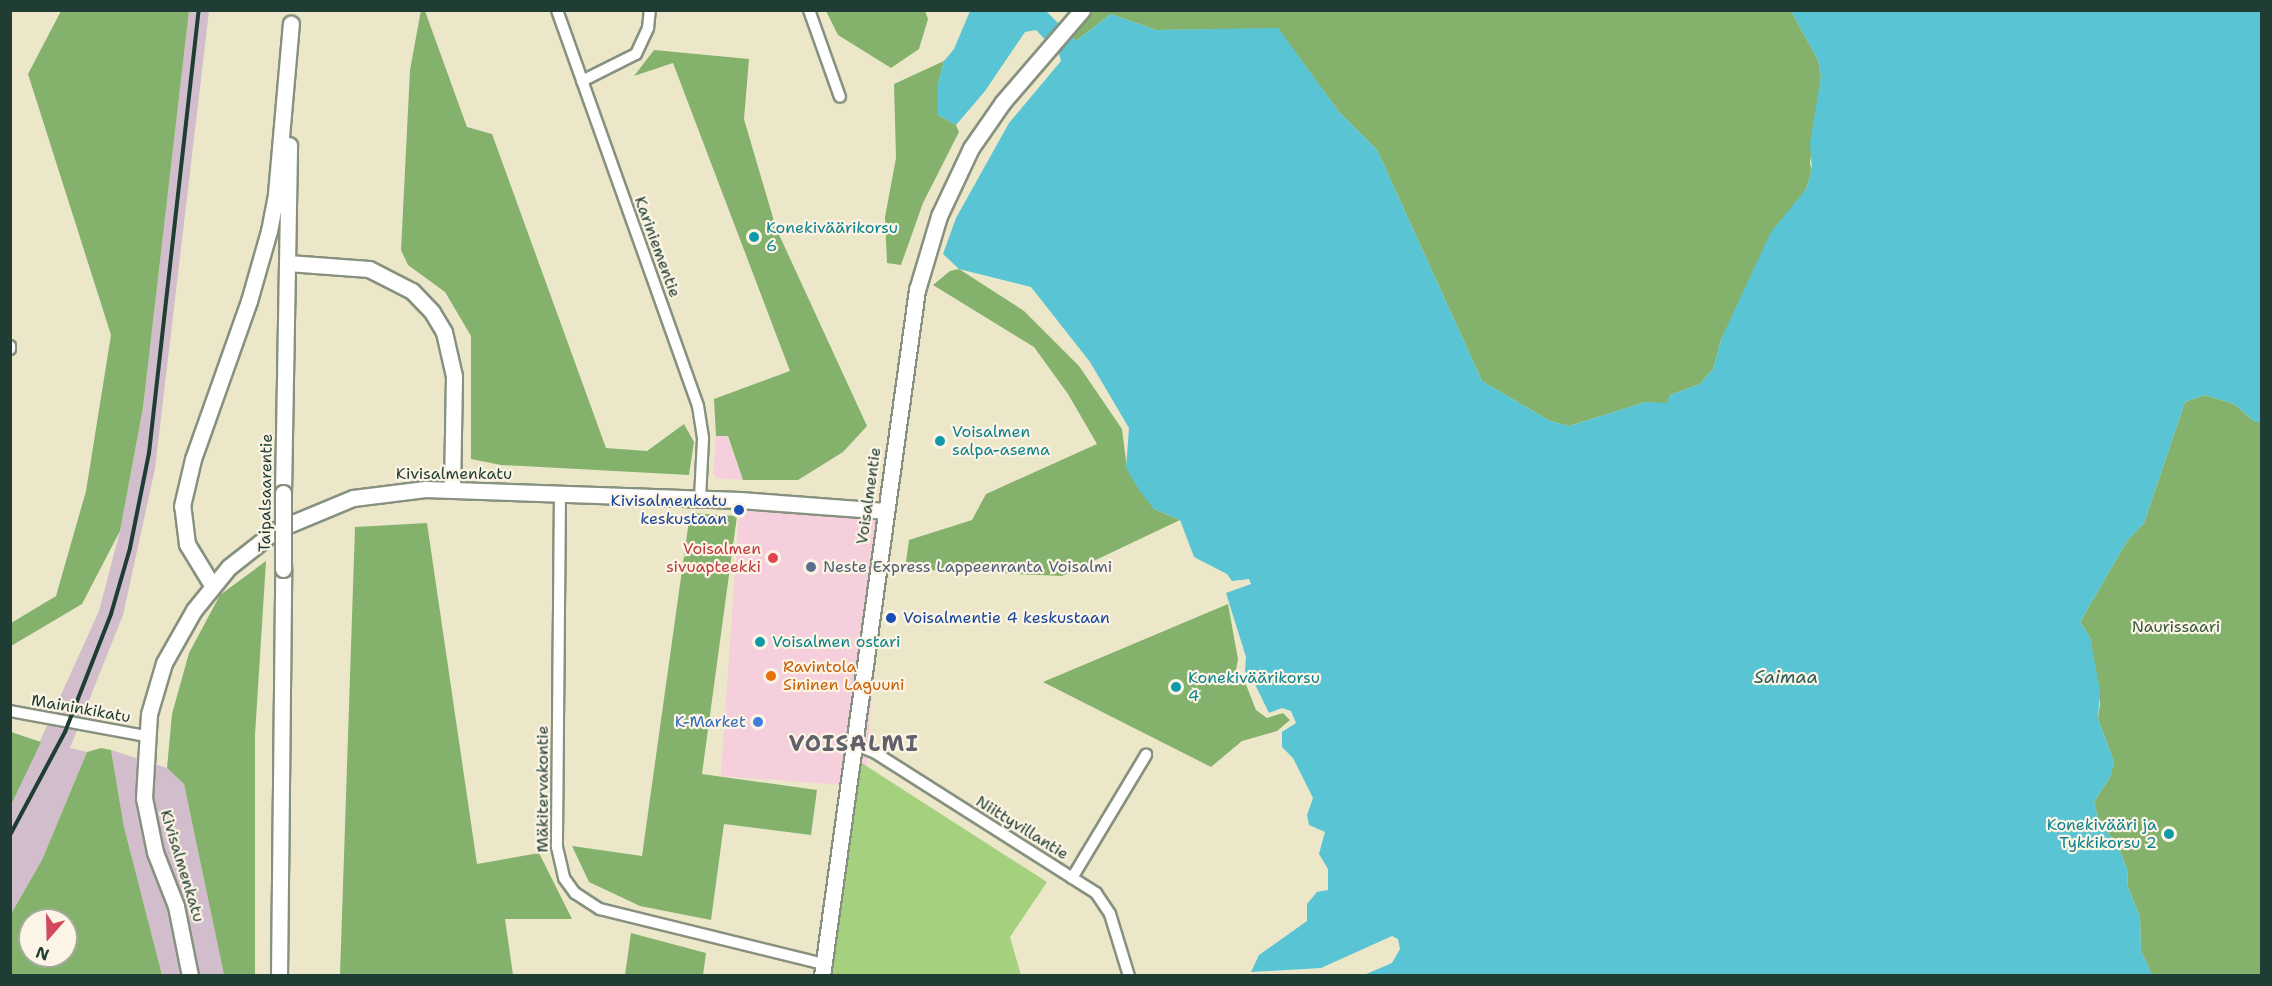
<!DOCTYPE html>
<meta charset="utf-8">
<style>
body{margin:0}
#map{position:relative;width:2272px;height:986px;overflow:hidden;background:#ede7ca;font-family:"Shantell Sans",sans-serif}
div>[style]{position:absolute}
.built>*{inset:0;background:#f5cfdc;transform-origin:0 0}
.industrial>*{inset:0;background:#d1bdcc}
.green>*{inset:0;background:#a5d07d}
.forest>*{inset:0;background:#84b26c}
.water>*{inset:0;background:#59c4d3}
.roads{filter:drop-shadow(2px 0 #86927f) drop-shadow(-2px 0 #86927f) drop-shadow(0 2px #86927f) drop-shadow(0 -2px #86927f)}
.street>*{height:10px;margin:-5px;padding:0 5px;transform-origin:5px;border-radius:5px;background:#fff}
.secondary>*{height:15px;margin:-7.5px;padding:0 7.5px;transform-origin:7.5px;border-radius:7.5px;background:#fff}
.rail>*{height:4px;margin:-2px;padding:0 2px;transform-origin:2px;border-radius:2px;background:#1f3d34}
.bridges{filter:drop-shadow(2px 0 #86927f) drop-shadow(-2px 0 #86927f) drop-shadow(0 2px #86927f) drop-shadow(0 -2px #86927f)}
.secondary-bridge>*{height:15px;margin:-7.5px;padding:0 7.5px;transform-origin:7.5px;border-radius:7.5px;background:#fff}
.dots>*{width:16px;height:16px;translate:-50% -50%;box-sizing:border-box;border:3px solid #fcf5e5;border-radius:50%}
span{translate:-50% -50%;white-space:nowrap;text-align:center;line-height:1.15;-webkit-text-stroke:4.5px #fcf5e5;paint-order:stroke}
.culture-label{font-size:16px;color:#0d838f}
.left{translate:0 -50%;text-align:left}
.right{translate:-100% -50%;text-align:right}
.street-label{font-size:16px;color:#1f3d34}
.transit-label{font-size:16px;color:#164399}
.health-label{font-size:16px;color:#be3a42}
.service-label{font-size:16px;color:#4e5e75}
.park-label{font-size:16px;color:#3a5a43}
.food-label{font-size:16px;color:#c56008}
.shop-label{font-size:16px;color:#366cbe}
.water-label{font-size:18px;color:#2e5f5c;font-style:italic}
.district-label{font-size:22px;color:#61616b;font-weight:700;letter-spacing:1.5px}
.frame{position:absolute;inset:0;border:12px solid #1f3d34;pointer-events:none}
.north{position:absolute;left:18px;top:908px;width:60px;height:60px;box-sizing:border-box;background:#fcf5e5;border:2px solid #a4ab9e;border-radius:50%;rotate:200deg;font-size:16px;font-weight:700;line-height:24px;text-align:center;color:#1f3d34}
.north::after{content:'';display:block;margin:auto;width:21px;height:27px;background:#d1495b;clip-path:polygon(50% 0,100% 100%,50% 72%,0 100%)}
</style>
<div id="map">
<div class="built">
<i style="clip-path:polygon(716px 436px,727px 436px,743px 480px,717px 478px,713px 474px)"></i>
<i style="left:740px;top:500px;width:145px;height:277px;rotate:4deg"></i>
</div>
<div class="industrial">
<i style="clip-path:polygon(189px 11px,209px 11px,155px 469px,123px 615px,70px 748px,87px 752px,42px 860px,11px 914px,11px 805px,99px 611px,120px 531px,143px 408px)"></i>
<i style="clip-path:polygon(111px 750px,167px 768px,184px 784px,224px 975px,162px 975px,124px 827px)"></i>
</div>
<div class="green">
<i style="clip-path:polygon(857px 760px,1047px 882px,1010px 937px,1021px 975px,829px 976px)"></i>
</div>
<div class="forest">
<i style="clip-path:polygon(421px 10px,425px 11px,467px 127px,492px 134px,606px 448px,647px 451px,684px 424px,694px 442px,689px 475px,501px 465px,471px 459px,471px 336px,445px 292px,408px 265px,401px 250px,410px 70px)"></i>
<i style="clip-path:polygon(1095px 10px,1791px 11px,1818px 60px,1821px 76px,1810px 163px,1812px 170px,1806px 189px,1722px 337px,1713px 369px,1700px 384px,1670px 395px,1667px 404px,1646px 402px,1569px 426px,1550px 421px,1482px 381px,1377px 150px,1339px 112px,1278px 29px,1156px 30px,1111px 14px,1076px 41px,1070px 35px)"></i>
<i style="clip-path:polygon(61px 11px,189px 11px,143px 408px,120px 531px,82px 604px,11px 646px,11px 623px,56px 596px,86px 491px,111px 335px,28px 74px)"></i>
<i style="clip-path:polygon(826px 11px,925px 11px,928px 19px,919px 49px,891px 68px,838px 35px)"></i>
<i style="clip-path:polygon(654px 50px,749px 59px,744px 119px,776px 228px,867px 426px,843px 452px,798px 480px,743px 480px,728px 436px,716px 436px,714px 399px,790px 371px,673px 63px,634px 76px)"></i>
<i style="clip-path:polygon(944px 61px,938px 84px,938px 115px,956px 125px,959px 132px,923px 203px,901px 265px,887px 263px,885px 217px,896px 158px,894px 84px)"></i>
<i style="clip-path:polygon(959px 269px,1024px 311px,1079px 366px,1122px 429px,1127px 468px,1154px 509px,1180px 520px,1062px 576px,905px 569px,909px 540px,972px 520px,986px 494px,1097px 444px,1068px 394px,1034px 347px,933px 285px,950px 271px)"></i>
<i style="clip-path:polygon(2205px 395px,2234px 404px,2255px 422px,2261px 422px,2261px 975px,2152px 975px,2141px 951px,2140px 917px,2128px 887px,2127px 869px,2117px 844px,2099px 822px,2094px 802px,2110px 777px,2114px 762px,2098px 719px,2100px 704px,2090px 637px,2080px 622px,2127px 541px,2144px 523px,2185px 402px)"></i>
<i style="clip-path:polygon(690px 513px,737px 516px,702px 774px,817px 790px,811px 835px,724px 824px,711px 920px,640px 906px,589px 882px,572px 846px,642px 856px)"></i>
<i style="clip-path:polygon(427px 523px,477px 864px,539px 853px,572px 919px,505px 919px,513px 975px,340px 975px,355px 527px)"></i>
<i style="clip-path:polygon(266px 561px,255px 735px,255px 975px,224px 975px,184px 784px,167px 768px,172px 714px,189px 653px,220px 595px)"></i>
<i style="clip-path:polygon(1228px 604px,1238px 659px,1235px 676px,1245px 682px,1256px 710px,1267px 718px,1283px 713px,1290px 720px,1277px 731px,1242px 741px,1211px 767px,1043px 682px)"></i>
<i style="clip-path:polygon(11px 732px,41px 742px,11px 805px,10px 732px)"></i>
<i style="clip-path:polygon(evenodd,101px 748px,111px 750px,124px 827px,162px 975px,11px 975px,11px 914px,42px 860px,87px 752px,101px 748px,30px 920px,66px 920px,66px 956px,30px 956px,30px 920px)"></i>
<i style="clip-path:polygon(631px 933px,706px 953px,703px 975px,625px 975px)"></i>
</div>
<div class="water">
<i style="clip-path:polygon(970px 11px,1046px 11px,1076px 41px,1111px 14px,1156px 30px,1278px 28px,1339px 112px,1377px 150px,1482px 381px,1550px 421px,1569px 426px,1646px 402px,1667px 403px,1670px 395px,1700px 384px,1713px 369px,1722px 337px,1771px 232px,1806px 189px,1812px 170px,1810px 143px,1821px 76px,1818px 60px,1791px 11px,2261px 11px,2261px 422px,2255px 422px,2234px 404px,2205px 395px,2185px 402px,2144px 523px,2127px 541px,2080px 622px,2090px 637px,2100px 691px,2098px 719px,2114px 762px,2110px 777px,2094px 802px,2099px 822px,2117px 844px,2127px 869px,2128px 887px,2140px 917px,2141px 951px,2152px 975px,1364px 975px,1392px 963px,1400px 949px,1398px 939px,1392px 936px,1321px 968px,1251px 972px,1259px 955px,1307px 921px,1307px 904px,1317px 892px,1328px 890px,1328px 869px,1319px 854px,1325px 832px,1309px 825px,1307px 815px,1313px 798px,1293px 758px,1282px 747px,1282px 732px,1296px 723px,1291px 711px,1282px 708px,1269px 713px,1251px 676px,1245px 672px,1246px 657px,1226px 593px,1251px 584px,1249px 579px,1232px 581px,1227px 574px,1194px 557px,1180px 520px,1154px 509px,1139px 490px,1126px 468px,1129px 428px,1090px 362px,1031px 287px,959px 269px,943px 254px,956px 218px,1009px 123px,1061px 61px,1059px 54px,1036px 30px,1025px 32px,985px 91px,956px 125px,938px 115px,938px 84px,944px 61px,954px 49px)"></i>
</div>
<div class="roads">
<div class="street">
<i style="left:557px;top:10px;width:420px;rotate:70.4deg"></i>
<i style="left:698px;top:406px;width:33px;rotate:81deg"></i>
<i style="left:703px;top:439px;width:59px;rotate:92.9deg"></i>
<i style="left:809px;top:10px;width:92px;rotate:70.4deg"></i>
<i style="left:582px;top:81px;width:60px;rotate:-26.6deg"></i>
<i style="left:636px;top:54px;width:29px;rotate:-65deg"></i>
<i style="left:648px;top:28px;width:18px;rotate:-84deg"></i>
<i style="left:10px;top:346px;width:3px;rotate:90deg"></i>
<i style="left:560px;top:493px;width:354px;rotate:90.5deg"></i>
<i style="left:557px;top:847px;width:32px;rotate:77deg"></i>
<i style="left:564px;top:878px;width:19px;rotate:54deg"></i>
<i style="left:575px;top:893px;width:30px;rotate:33deg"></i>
<i style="left:600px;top:909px;width:231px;rotate:13.8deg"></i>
<i style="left:10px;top:711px;width:138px;rotate:10.4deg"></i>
<i style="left:854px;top:744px;width:22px;rotate:22deg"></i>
<i style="left:874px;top:752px;width:263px;rotate:32.4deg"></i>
<i style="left:1096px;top:893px;width:25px;rotate:56deg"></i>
<i style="left:1110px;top:914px;width:65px;rotate:73deg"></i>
<i style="left:1072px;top:878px;width:144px;rotate:-59deg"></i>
</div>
<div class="secondary">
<i style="left:288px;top:263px;width:81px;rotate:4.2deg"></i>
<i style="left:369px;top:269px;width:48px;rotate:27.1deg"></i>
<i style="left:412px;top:291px;width:29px;rotate:46deg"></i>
<i style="left:432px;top:312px;width:23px;rotate:59deg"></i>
<i style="left:444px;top:332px;width:45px;rotate:77.2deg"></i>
<i style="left:454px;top:376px;width:113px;rotate:91deg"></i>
<i style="left:283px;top:493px;width:348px;rotate:-89deg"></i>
<i style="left:212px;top:585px;width:48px;rotate:-121.4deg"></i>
<i style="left:187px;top:544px;width:38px;rotate:-97deg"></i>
<i style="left:182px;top:506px;width:48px;rotate:-76.8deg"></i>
<i style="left:193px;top:459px;width:168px;rotate:-70.5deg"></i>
<i style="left:249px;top:301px;width:73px;rotate:-74.1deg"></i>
<i style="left:269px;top:231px;width:38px;rotate:-79deg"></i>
<i style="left:276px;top:194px;width:171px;rotate:-85deg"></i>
<i style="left:190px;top:976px;width:71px;rotate:-101.3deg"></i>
<i style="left:176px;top:906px;width:58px;rotate:-111.3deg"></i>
<i style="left:155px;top:852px;width:55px;rotate:-101.5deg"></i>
<i style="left:144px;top:798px;width:84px;rotate:-86.6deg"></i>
<i style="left:149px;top:714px;width:53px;rotate:-73.6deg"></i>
<i style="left:164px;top:663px;width:61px;rotate:-60.5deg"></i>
<i style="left:194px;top:610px;width:55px;rotate:-50.9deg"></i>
<i style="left:229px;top:567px;width:60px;rotate:-38.2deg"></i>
<i style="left:276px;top:530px;width:83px;rotate:-22.6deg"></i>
<i style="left:353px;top:498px;width:73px;rotate:-7.1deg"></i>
<i style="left:425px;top:489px;width:315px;rotate:2deg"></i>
<i style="left:740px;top:500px;width:145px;rotate:4.3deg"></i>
<i style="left:279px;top:976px;width:407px;rotate:-89.4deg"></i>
<i style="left:822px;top:976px;width:693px;rotate:-82.12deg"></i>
<i style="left:917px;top:290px;width:77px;rotate:-73.4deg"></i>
<i style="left:939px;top:216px;width:75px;rotate:-64.8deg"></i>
<i style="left:971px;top:148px;width:56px;rotate:-55.2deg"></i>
<i style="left:1003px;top:102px;width:121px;rotate:-49.3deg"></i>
</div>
</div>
<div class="rail">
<i style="left:10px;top:835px;width:117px;rotate:-61.9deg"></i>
<i style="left:65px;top:732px;width:127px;rotate:-68.7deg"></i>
<i style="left:111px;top:614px;width:69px;rotate:-73.9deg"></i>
<i style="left:130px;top:548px;width:97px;rotate:-78.7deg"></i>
<i style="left:149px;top:453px;width:446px;rotate:-83.6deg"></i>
</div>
<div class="bridges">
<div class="secondary-bridge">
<i style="left:283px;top:569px;width:76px;rotate:-90deg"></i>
</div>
</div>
<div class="dots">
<i style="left:754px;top:237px;background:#0f9aa8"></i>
<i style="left:940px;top:441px;background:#0f9aa8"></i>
<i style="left:739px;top:510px;background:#1a4fb4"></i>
<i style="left:773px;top:558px;background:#e0444e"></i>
<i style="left:811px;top:567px;background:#5c6f8a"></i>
<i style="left:891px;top:618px;background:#1a4fb4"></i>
<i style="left:760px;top:642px;background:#0f9aa8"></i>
<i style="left:771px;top:676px;background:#e8710a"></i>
<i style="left:1176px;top:687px;background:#0f9aa8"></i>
<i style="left:758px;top:722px;background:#3f7fe0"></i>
<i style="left:2169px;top:834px;background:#0f9aa8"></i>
</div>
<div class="culture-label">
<span class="left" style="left:766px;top:237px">Konekiväärikorsu<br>6</span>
<span class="left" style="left:952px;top:441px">Voisalmen<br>salpa-asema</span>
<span class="left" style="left:772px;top:642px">Voisalmen ostari</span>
<span class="left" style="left:1188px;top:687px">Konekiväärikorsu<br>4</span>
<span class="right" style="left:2157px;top:834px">Konekivääri ja<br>Tykkikorsu 2</span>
</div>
<div class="street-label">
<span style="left:657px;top:247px;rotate:70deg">Kariniementie</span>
<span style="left:454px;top:474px">Kivisalmenkatu</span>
<span style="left:266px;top:493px;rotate:-89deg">Taipalsaarentie</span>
<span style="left:869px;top:496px;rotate:-82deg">Voisalmentie</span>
<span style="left:81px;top:709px;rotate:10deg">Maininkikatu</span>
<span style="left:543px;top:789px;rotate:-90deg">Mäkitervakontie</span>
<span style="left:1022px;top:828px;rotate:32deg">Niittyvillantie</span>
<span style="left:182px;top:866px;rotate:73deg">Kivisalmenkatu</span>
</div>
<div class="transit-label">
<span class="right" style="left:727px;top:510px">Kivisalmenkatu<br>keskustaan</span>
<span class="left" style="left:903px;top:618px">Voisalmentie 4 keskustaan</span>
</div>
<div class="health-label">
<span class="right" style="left:761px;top:558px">Voisalmen<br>sivuapteekki</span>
</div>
<div class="service-label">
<span class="left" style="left:823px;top:567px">Neste Express Lappeenranta Voisalmi</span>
</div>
<div class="park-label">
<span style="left:2176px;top:627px">Naurissaari</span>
</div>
<div class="food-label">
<span class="left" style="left:783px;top:676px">Ravintola<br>Sininen Laguuni</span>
</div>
<div class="shop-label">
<span class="right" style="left:746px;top:722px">K-Market</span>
</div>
<div class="water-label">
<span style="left:1786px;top:677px">Saimaa</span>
</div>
<div class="district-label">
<span style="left:854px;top:744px">VOISALMI</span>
</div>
<div class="frame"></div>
<div class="north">N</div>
</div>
